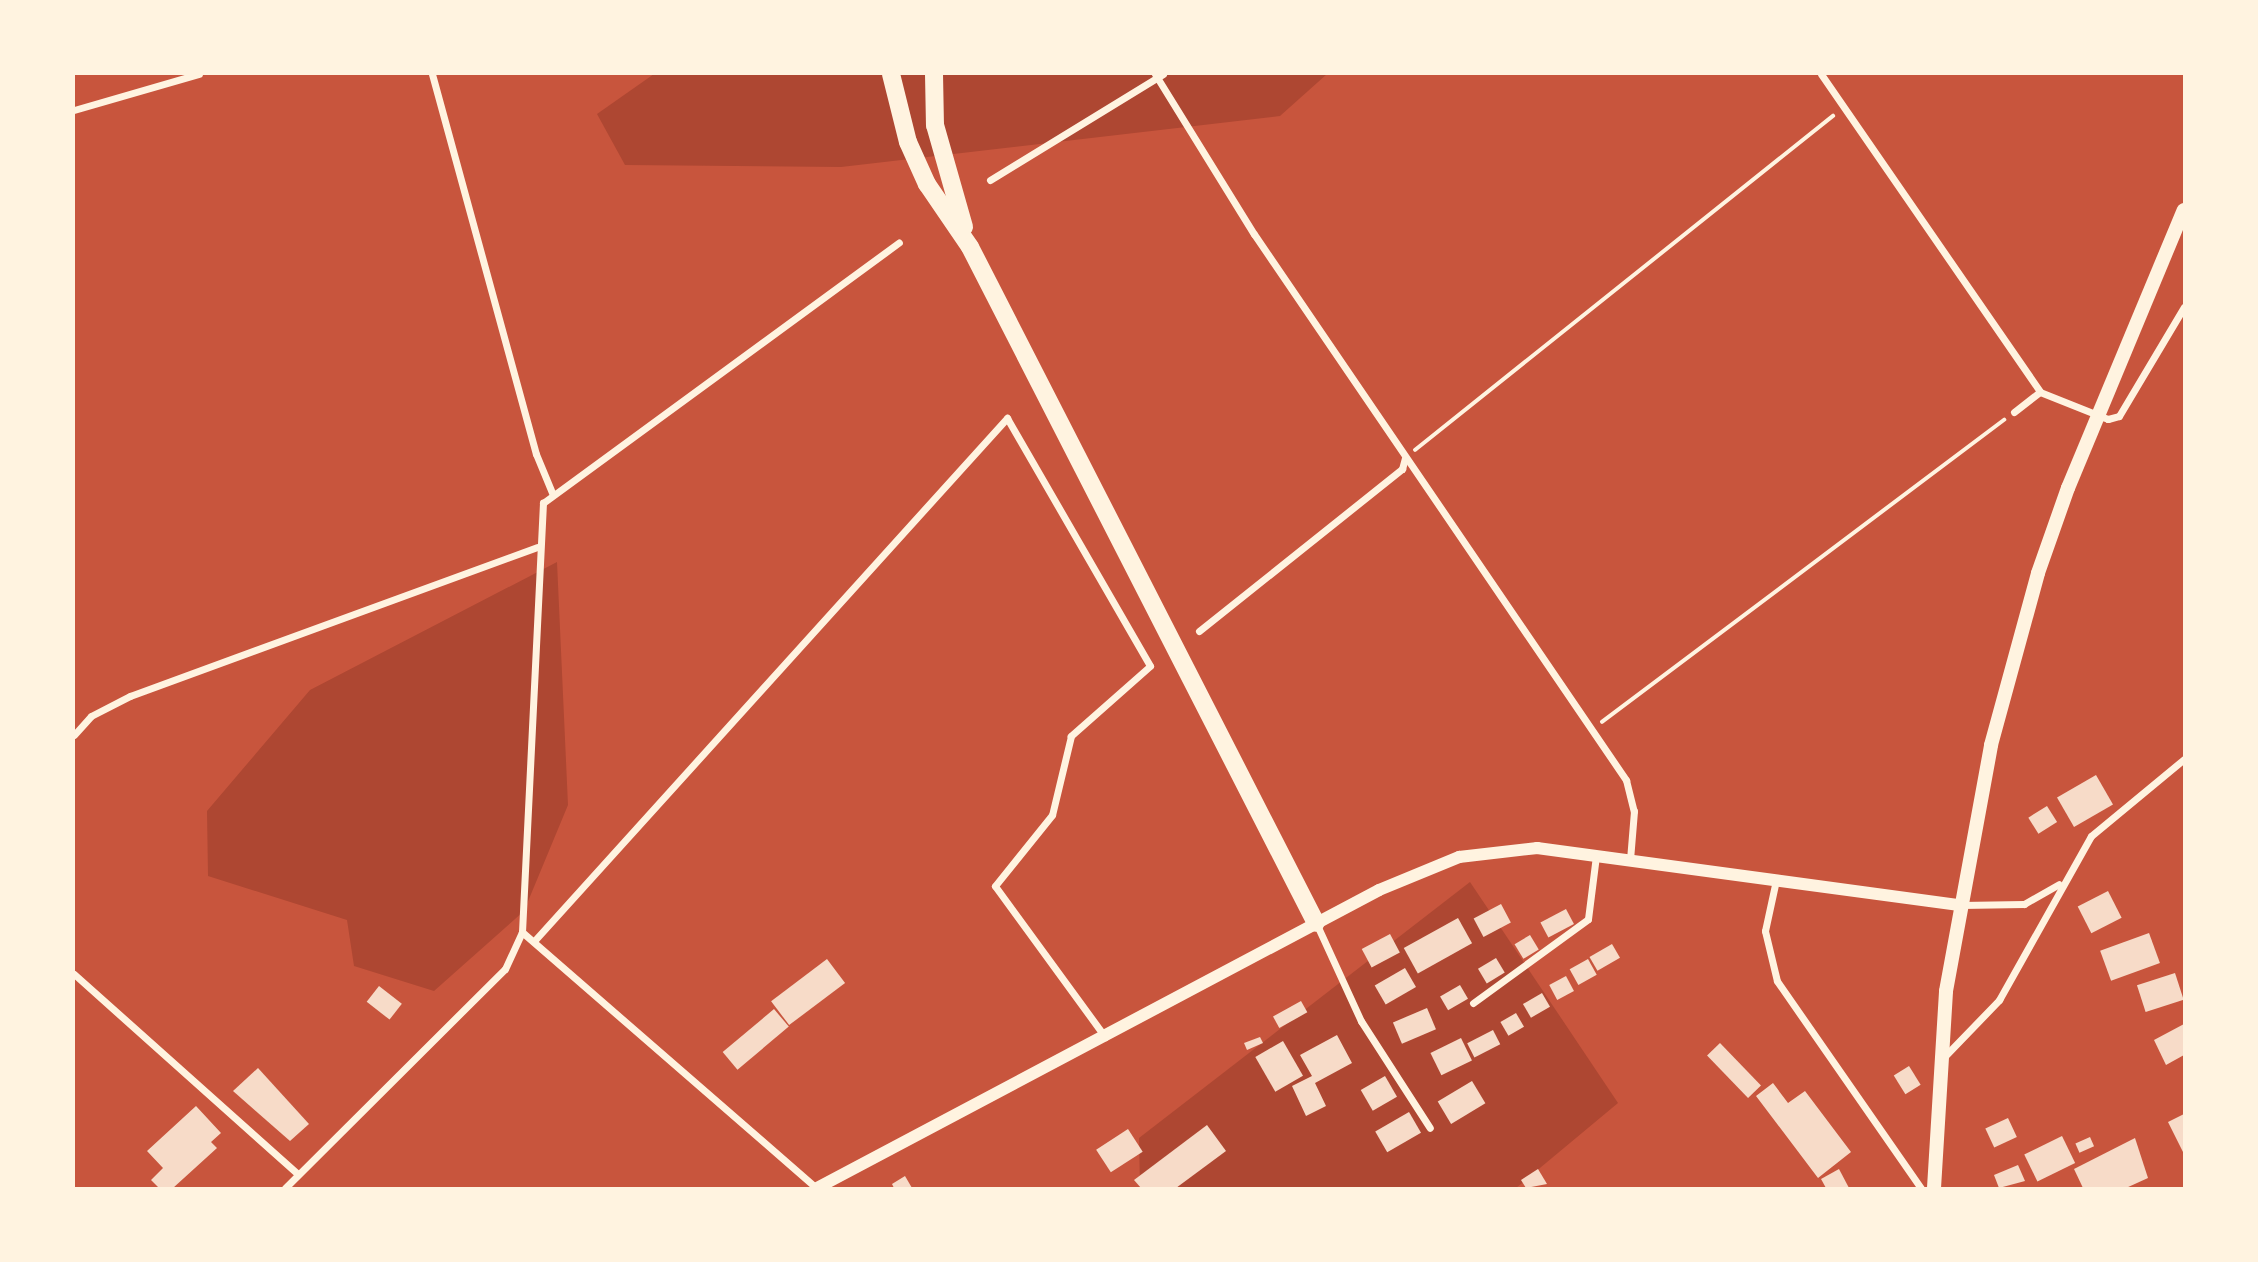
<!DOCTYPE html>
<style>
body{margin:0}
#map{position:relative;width:2258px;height:1262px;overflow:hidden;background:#c8553d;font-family:Raleway,sans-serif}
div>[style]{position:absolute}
.green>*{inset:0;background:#ae4732}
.building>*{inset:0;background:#f7dbc8;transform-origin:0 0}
.path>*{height:3.5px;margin:-1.75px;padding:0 1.75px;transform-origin:1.75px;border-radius:1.75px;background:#fff3e0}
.minor>*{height:7px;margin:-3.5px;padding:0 3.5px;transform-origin:3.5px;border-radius:3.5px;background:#fff3e0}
.tertiary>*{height:12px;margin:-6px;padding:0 6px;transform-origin:6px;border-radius:6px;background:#fff3e0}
.secondary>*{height:14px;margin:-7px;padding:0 7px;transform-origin:7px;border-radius:7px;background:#fff3e0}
.motorway>*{height:18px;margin:-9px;padding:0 9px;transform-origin:9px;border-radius:9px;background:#fff3e0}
span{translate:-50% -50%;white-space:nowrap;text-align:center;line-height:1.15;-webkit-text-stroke:5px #fff3e0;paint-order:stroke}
.frame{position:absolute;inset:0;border:75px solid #fff3e0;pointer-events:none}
</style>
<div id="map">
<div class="green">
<i style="clip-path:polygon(654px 74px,1327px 74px,1280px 116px,841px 167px,625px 165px,597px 114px)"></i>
<i style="clip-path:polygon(557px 562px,568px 805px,524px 911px,434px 991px,354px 966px,347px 920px,208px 876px,207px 811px,310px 690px)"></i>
<i style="clip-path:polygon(1470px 882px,1618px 1103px,1516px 1188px,1140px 1188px,1139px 1138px)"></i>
</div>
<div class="building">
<i style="left:2096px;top:775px;width:34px;height:45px;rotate:60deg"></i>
<i style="left:2047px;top:806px;width:19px;height:22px;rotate:58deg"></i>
<i style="left:2108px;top:891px;width:30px;height:34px;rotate:63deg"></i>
<i style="left:1501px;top:904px;width:21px;height:31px;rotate:62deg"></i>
<i style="left:1566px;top:909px;width:17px;height:29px;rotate:62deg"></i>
<i style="left:1458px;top:918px;width:29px;height:62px;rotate:61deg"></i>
<i style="left:2149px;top:933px;width:32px;height:52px;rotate:70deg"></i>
<i style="left:1390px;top:934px;width:21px;height:32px;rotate:62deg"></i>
<i style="left:1530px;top:935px;width:17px;height:18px;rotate:59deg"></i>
<i style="left:1612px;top:944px;width:16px;height:26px;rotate:60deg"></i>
<i style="left:1496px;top:958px;width:17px;height:21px;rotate:59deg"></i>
<i style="left:827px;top:959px;width:30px;height:70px;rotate:53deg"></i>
<i style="left:1588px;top:959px;width:18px;height:21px;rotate:61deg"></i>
<i style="left:1405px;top:968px;width:22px;height:35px;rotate:60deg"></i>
<i style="left:2175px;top:973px;width:28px;height:40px;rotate:72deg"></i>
<i style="left:1566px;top:976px;width:17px;height:19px;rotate:62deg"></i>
<i style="left:1460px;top:985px;width:16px;height:23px;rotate:60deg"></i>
<i style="left:379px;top:986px;width:29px;height:20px;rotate:38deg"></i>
<i style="left:1542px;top:993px;width:16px;height:22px;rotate:60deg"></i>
<i style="left:1301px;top:1001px;width:13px;height:32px;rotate:61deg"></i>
<i style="left:1427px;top:1008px;width:23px;height:37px;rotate:67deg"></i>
<i style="left:774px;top:1009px;width:23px;height:67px;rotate:50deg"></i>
<i style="left:1516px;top:1013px;width:16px;height:18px;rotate:60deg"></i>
<i style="clip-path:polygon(2184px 1024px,2184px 1055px,2166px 1065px,2154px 1040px)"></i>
<i style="left:1493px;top:1030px;width:16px;height:29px;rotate:63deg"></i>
<i style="clip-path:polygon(1337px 1035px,1352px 1063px,1315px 1083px,1326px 1106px,1306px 1116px,1292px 1086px,1312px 1076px,1300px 1055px)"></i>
<i style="clip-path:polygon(1260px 1037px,1263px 1043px,1247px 1050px,1244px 1043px)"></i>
<i style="left:1461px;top:1038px;width:25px;height:34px;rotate:64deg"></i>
<i style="left:1283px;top:1041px;width:40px;height:32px;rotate:60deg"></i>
<i style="left:1720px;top:1043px;width:59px;height:18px;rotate:46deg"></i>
<i style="left:1909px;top:1066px;width:22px;height:18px;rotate:58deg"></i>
<i style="clip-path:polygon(258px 1068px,309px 1124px,290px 1141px,233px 1091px)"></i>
<i style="left:1385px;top:1076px;width:24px;height:28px;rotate:60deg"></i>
<i style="left:1472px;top:1081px;width:26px;height:40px;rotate:59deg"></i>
<i style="clip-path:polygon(1773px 1083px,1788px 1103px,1805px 1091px,1851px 1152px,1818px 1178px,1756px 1096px)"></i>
<i style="clip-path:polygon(196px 1106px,221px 1133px,211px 1142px,217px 1148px,173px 1188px,159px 1188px,151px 1180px,163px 1168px,147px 1151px)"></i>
<i style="left:1409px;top:1112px;width:24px;height:39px;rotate:60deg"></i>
<i style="clip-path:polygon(2184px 1114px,2184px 1154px,2168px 1122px)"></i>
<i style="left:2008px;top:1118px;width:21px;height:25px;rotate:65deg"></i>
<i style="clip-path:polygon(1207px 1125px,1226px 1151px,1176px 1188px,1141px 1188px,1134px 1180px)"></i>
<i style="left:1128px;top:1129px;width:27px;height:38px;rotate:57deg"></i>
<i style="left:2062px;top:1136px;width:30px;height:42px;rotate:64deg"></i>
<i style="left:2090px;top:1137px;width:10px;height:16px;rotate:66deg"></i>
<i style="clip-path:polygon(2135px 1138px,2148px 1178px,2126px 1188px,2083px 1188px,2074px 1169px)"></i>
<i style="clip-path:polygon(2018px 1165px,2025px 1181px,1999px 1188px,1994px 1175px)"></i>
<i style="clip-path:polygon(1538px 1169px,1547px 1184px,1526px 1188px,1521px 1180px)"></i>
<i style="clip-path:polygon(1839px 1169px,1849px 1188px,1826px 1188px,1821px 1179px)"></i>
<i style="clip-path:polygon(905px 1176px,912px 1188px,894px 1188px,892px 1184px)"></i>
</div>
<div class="path">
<i style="left:1415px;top:450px;width:535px;rotate:-38.63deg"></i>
<i style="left:1602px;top:722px;width:503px;rotate:-36.92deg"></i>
</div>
<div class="minor">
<i style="left:432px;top:74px;width:394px;rotate:74.7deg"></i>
<i style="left:536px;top:454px;width:44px;rotate:67.5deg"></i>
<i style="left:1155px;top:74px;width:188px;rotate:58.3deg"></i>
<i style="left:1254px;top:234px;width:661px;rotate:55.73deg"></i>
<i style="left:1626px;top:780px;width:32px;rotate:76deg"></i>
<i style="left:1634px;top:811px;width:49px;rotate:94.7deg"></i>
<i style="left:1821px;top:74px;width:386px;rotate:55.4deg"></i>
<i style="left:2040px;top:392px;width:73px;rotate:21.7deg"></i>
<i style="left:2108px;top:419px;width:11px;rotate:-15deg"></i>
<i style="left:2119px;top:416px;width:127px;rotate:-59.2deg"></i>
<i style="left:74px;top:110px;width:130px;rotate:-16.1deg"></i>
<i style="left:990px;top:180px;width:203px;rotate:-31.5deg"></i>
<i style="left:2014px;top:412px;width:33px;rotate:-38deg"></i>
<i style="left:1199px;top:631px;width:260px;rotate:-38.6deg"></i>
<i style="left:1402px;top:469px;width:11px;rotate:-75deg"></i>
<i style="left:74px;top:735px;width:25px;rotate:-48deg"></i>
<i style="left:91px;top:716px;width:44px;rotate:-27.1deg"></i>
<i style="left:130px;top:696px;width:433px;rotate:-20.1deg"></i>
<i style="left:1776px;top:880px;width:52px;rotate:102.2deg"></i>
<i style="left:1765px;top:931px;width:51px;rotate:76.5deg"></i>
<i style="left:1777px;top:981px;width:252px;rotate:55.2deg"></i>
<i style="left:1961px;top:905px;width:63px;rotate:-0.9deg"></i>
<i style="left:2024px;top:904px;width:40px;rotate:-29.7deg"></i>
<i style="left:1317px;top:925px;width:106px;rotate:65.4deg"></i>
<i style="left:1361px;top:1021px;width:127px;rotate:57.2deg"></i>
<i style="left:522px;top:932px;width:391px;rotate:41deg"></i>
<i style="left:535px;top:940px;width:704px;rotate:-47.88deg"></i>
<i style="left:1007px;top:418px;width:286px;rotate:60deg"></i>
<i style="left:1150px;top:666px;width:106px;rotate:138.5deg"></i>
<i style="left:1071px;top:736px;width:81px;rotate:103.5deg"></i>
<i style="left:1052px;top:815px;width:91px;rotate:128.8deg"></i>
<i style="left:995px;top:886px;width:187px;rotate:53.9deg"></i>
<i style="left:74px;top:974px;width:300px;rotate:41.8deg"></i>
<i style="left:1473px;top:1003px;width:142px;rotate:-36.1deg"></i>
<i style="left:1588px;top:919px;width:64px;rotate:-82.8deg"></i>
<i style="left:1945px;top:1056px;width:78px;rotate:-46deg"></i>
<i style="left:1999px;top:1000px;width:188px;rotate:-60.7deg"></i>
<i style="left:2091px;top:836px;width:121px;rotate:-39.6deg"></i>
<i style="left:285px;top:1188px;width:310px;rotate:-44.9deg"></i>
<i style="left:505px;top:969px;width:41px;rotate:-65.3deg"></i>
<i style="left:522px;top:932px;width:430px;rotate:-87.2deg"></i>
<i style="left:543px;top:503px;width:441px;rotate:-36.2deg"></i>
</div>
<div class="tertiary">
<i style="left:817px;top:1188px;width:636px;rotate:-27.93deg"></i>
<i style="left:1379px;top:890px;width:87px;rotate:-22.4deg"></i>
<i style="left:1459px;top:857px;width:79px;rotate:-6.6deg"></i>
<i style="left:1537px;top:848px;width:428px;rotate:7.7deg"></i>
</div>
<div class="secondary">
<i style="left:1934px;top:1188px;width:197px;rotate:-86.5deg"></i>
<i style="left:1946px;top:991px;width:250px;rotate:-79.6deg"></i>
<i style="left:1991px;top:745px;width:178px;rotate:-74.7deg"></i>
<i style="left:2038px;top:573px;width:90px;rotate:-70.6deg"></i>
<i style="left:2068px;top:488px;width:301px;rotate:-67.4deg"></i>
</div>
<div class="motorway">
<i style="left:891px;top:74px;width:70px;rotate:76deg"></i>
<i style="left:908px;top:142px;width:46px;rotate:65.7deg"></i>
<i style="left:927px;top:184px;width:76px;rotate:55.7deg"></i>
<i style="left:970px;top:247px;width:759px;rotate:62.9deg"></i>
<i style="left:934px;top:74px;width:51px;rotate:88.9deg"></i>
<i style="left:935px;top:125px;width:106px;rotate:74.1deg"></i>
</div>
<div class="frame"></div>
</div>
